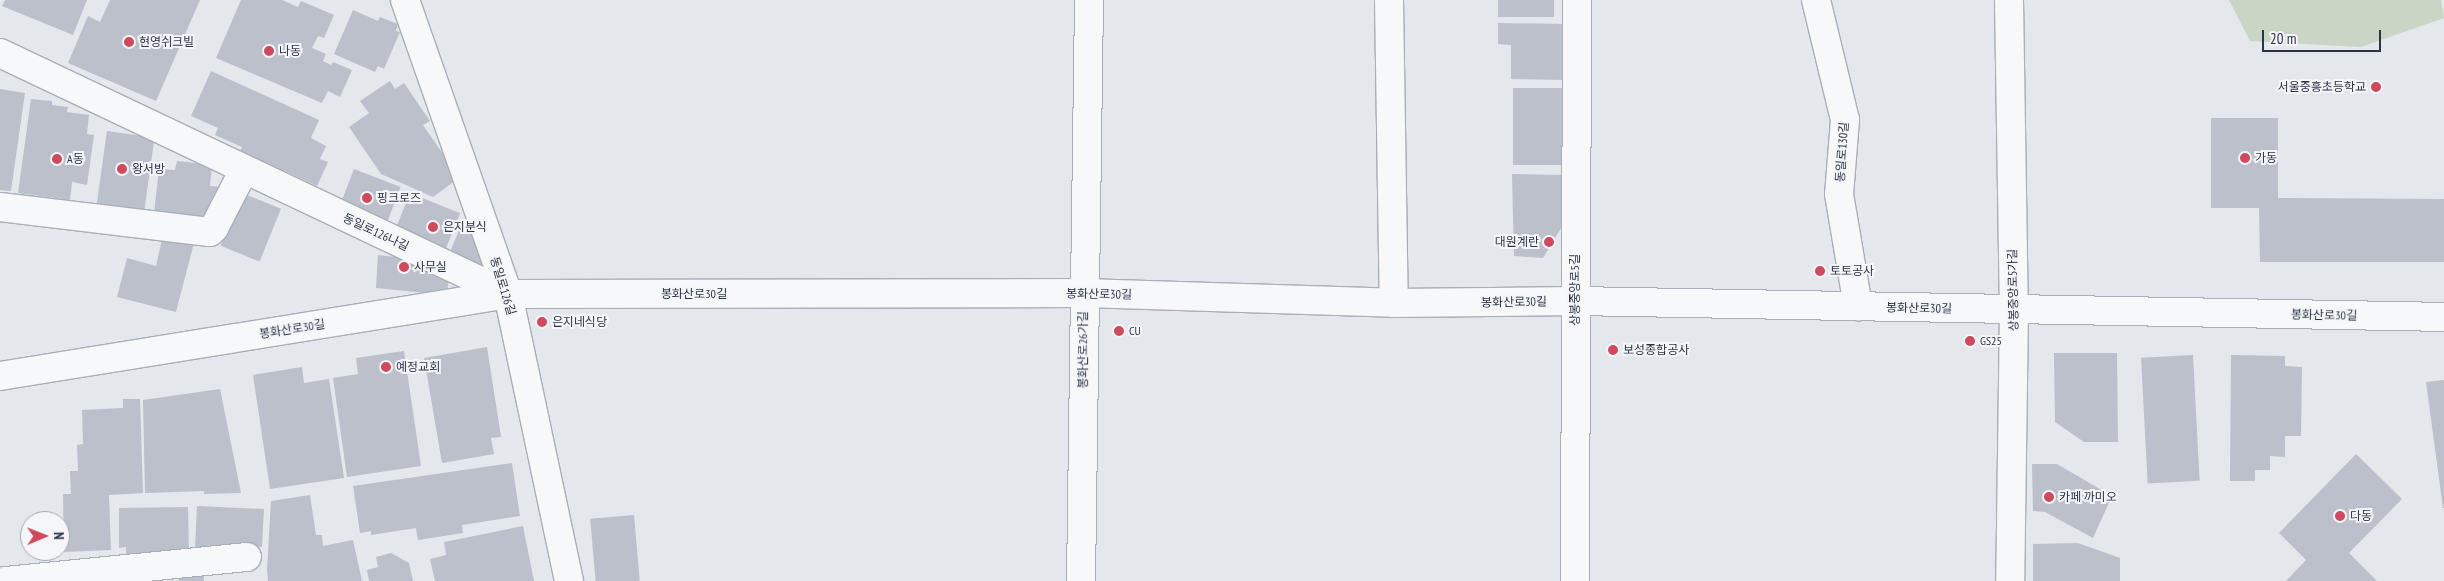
<!DOCTYPE html>
<meta charset="utf-8">
<style>
body{margin:0}
#map{position:relative;width:2444px;height:581px;overflow:hidden;background:#e4e7ec;font-family:"PT Sans Narrow","Noto Sans KR",sans-serif}
div>[style]{position:absolute}
.green>*{inset:0;background:#c9d6c5}
.building>*{inset:0;background:#bbc0ca;transform-origin:0 0}
.roads{filter:drop-shadow(1px 0 #a9aeb7) drop-shadow(-1px 0 #a9aeb7) drop-shadow(0 1px #a9aeb7) drop-shadow(0 -1px #a9aeb7)}
.minor>*{height:28px;margin:-14px;padding:0 14px;transform-origin:14px;border-radius:14px;background:#f7f8fa}
.dots>*{width:14px;height:14px;translate:-50% -50%;box-sizing:border-box;border:2px solid #f4f6f9;border-radius:50%}
span{translate:-50% -50%;white-space:nowrap;text-align:center;line-height:1.15;-webkit-text-stroke:4px #f4f6f9;paint-order:stroke}
.poi-label{font-size:12px;color:#2b3445}
.left{translate:0 -50%;text-align:left}
.right{translate:-100% -50%;text-align:right}
.street-label{font-size:12px;color:#2b3445}
.north{position:absolute;left:20px;top:511px;width:50px;height:50px;box-sizing:border-box;background:#f4f6f9;border:1px solid #a4a8b1;border-radius:50%;rotate:89deg;font-size:14px;font-weight:700;line-height:20px;text-align:center;color:#2b3445}
.north::after{content:'';display:block;margin:auto;width:18px;height:22px;background:#d1495b;clip-path:polygon(50% 0,100% 100%,50% 72%,0 100%)}
.scale{position:absolute;left:2262px;top:30px;width:119px;height:22px;box-sizing:border-box;border:2px solid #2b3445;border-top:0;padding-left:6px;font-size:15px;line-height:18px;white-space:nowrap;color:#2b3445;-webkit-text-stroke:4px #f4f6f9;paint-order:stroke}
</style>
<div id="map">
<div class="green">
<i style="clip-path:polygon(2229px 0,2441px 0,2444px 18px,2361px 47px,2250px 41px)"></i>
</div>
<div class="building">
<i style="clip-path:polygon(5px 0,87px 0,73px 35px,2px 6px)"></i>
<i style="clip-path:polygon(110px 0,200px 0,156px 101px,68px 63px,88px 16px,100px 22px)"></i>
<i style="clip-path:polygon(241px 0,282px 0,298px 7px,301px 1px,334px 15px,324px 38px,318px 36px,312px 48px,326px 54px,323px 61px,331px 65px,333px 62px,352px 70px,340px 97px,328px 91px,322px 103px,216px 58px)"></i>
<i style="left:1498px;top:0;width:56px;height:17px"></i>
<i style="clip-path:polygon(353px 10px,378px 21px,380px 17px,398px 24px,396px 31px,400px 32px,384px 69px,378px 66px,375px 72px,334px 54px)"></i>
<i style="clip-path:polygon(1498px 23px,1568px 24px,1567px 80px,1511px 79px,1511px 45px,1498px 44px)"></i>
<i style="clip-path:polygon(211px 71px,319px 120px,311px 138px,326px 146px,320px 159px,328px 162px,317px 186px,285px 171px,283px 177px,239px 153px,242px 147px,215px 135px,218px 128px,191px 116px)"></i>
<i style="clip-path:polygon(390px 81px,395px 89px,404px 83px,430px 121px,423px 125px,452px 167px,448px 169px,456px 180px,433px 197px,381px 174px,349px 127px,369px 113px,360px 101px)"></i>
<i style="left:1513px;top:88px;width:49px;height:77px"></i>
<i style="clip-path:polygon(0 89px,25px 93px,11px 191px,0 190px)"></i>
<i style="clip-path:polygon(31px 99px,52px 101px,52px 105px,68px 107px,67px 112px,89px 115px,87px 134px,94px 135px,87px 185px,72px 182px,70px 200px,18px 193px)"></i>
<i style="clip-path:polygon(2211px 118px,2278px 118px,2278px 198px,2444px 199px,2444px 262px,2260px 262px,2259px 208px,2211px 208px)"></i>
<i style="left:107px;top:131px;width:48px;height:73px;rotate:8deg"></i>
<i style="clip-path:polygon(177px 161px,212px 165px,210px 186px,225px 187px,209px 219px,154px 213px,159px 169px,175px 170px)"></i>
<i style="left:354px;top:169px;width:50px;height:39px;rotate:21deg"></i>
<i style="clip-path:polygon(1512px 174px,1563px 175px,1563px 225px,1543px 258px,1514px 256px)"></i>
<i style="left:242px;top:193px;width:42px;height:57px;rotate:22deg"></i>
<i style="left:410px;top:193px;width:54px;height:42px;rotate:22deg"></i>
<i style="clip-path:polygon(466px 221px,484px 260px,479px 269px,450px 252px,460px 228px)"></i>
<i style="clip-path:polygon(163px 235px,194px 243px,176px 312px,117px 297px,127px 258px,156px 266px)"></i>
<i style="clip-path:polygon(378px 255px,414px 259px,449px 276px,447px 295px,376px 288px)"></i>
<i style="clip-path:polygon(487px 347px,501px 437px,491px 438px,494px 454px,442px 463px,424px 358px)"></i>
<i style="clip-path:polygon(404px 351px,421px 466px,347px 477px,333px 378px,358px 374px,356px 358px)"></i>
<i style="clip-path:polygon(2054px 353px,2117px 353px,2118px 442px,2084px 442px,2055px 422px)"></i>
<i style="left:2193px;top:355px;width:126px;height:52px;rotate:87deg"></i>
<i style="clip-path:polygon(2231px 355px,2285px 356px,2285px 366px,2302px 367px,2301px 436px,2285px 436px,2285px 457px,2270px 456px,2270px 470px,2255px 470px,2255px 481px,2230px 481px)"></i>
<i style="clip-path:polygon(302px 367px,304px 383px,329px 379px,344px 478px,270px 489px,253px 375px)"></i>
<i style="clip-path:polygon(2444px 380px,2444px 508px,2443px 508px,2426px 382px)"></i>
<i style="clip-path:polygon(220px 389px,241px 493px,204px 494px,204px 491px,145px 493px,143px 400px)"></i>
<i style="clip-path:polygon(123px 399px,140px 399px,143px 493px,109px 495px,111px 550px,64px 552px,63px 494px,71px 494px,70px 471px,78px 471px,77px 445px,83px 444px,82px 410px,123px 408px)"></i>
<i style="clip-path:polygon(2356px 454px,2402px 499px,2349px 553px,2377px 581px,2286px 581px,2306px 560px,2279px 533px)"></i>
<i style="clip-path:polygon(512px 463px,520px 516px,462px 525px,463px 533px,418px 540px,416px 528px,371px 535px,371px 531px,360px 533px,353px 486px)"></i>
<i style="clip-path:polygon(2032px 464px,2057px 464px,2112px 496px,2093px 538px,2045px 512px,2033px 511px)"></i>
<i style="clip-path:polygon(310px 495px,316px 535px,322px 535px,323px 546px,353px 540px,362px 581px,268px 581px,267px 570px,271px 501px)"></i>
<i style="clip-path:polygon(197px 506px,264px 509px,262px 547px,209px 545px,209px 549px,195px 548px)"></i>
<i style="clip-path:polygon(188px 507px,189px 552px,126px 557px,126px 547px,119px 548px,119px 508px)"></i>
<i style="left:634px;top:515px;width:66px;height:44px;rotate:85deg"></i>
<i style="clip-path:polygon(523px 526px,534px 581px,435px 581px,430px 559px,446px 555px,444px 542px)"></i>
<i style="clip-path:polygon(2078px 543px,2120px 558px,2120px 581px,2033px 581px,2033px 544px)"></i>
<i style="clip-path:polygon(391px 553px,409px 563px,413px 581px,369px 581px,367px 570px,378px 567px,376px 557px)"></i>
<i style="clip-path:polygon(203px 565px,204px 581px,179px 581px,177px 568px)"></i>
</div>
<div class="roads">
<div class="minor">
<i style="left:405px;top:0;width:312px;rotate:70.7deg"></i>
<i style="left:508px;top:294px;width:293px;rotate:78deg"></i>
<i style="left:1389px;top:0;width:303px;rotate:89.1deg"></i>
<i style="left:1816px;top:0;width:123px;rotate:76.4deg"></i>
<i style="left:1845px;top:120px;width:74px;rotate:94.6deg"></i>
<i style="left:1839px;top:194px;width:114px;rotate:80.4deg"></i>
<i style="left:2009px;top:0;width:310px;rotate:89.1deg"></i>
<i style="left:2014px;top:310px;width:271px;rotate:90.8deg"></i>
<i style="left:0;top:53px;width:562px;rotate:25.38deg"></i>
<i style="left:0;top:207px;width:211px;rotate:6.8deg"></i>
<i style="left:210px;top:232px;width:6px;rotate:-45deg"></i>
<i style="left:214px;top:228px;width:65px;rotate:-62.7deg"></i>
<i style="left:0;top:376px;width:515px;rotate:-9.17deg"></i>
<i style="left:508px;top:294px;width:576px;rotate:-0.1deg"></i>
<i style="left:1084px;top:293px;width:310px;rotate:1.8deg"></i>
<i style="left:1394px;top:303px;width:181px;rotate:-0.6deg"></i>
<i style="left:1575px;top:301px;width:869px;rotate:1.05deg"></i>
<i style="left:6px;top:581px;width:242px;rotate:-5.7deg"></i>
<i style="left:1081px;top:581px;width:581px;rotate:-89.21deg"></i>
<i style="left:1575px;top:581px;width:581px;rotate:-89.8deg"></i>
</div>
</div>
<div class="dots">
<i style="left:129px;top:42px;background:#d1495b"></i>
<i style="left:269px;top:51px;background:#d1495b"></i>
<i style="left:2376px;top:87px;background:#d1495b"></i>
<i style="left:2245px;top:158px;background:#d1495b"></i>
<i style="left:57px;top:159px;background:#d1495b"></i>
<i style="left:122px;top:169px;background:#d1495b"></i>
<i style="left:367px;top:198px;background:#d1495b"></i>
<i style="left:433px;top:227px;background:#d1495b"></i>
<i style="left:1549px;top:242px;background:#d1495b"></i>
<i style="left:404px;top:267px;background:#d1495b"></i>
<i style="left:1820px;top:271px;background:#d1495b"></i>
<i style="left:542px;top:322px;background:#d1495b"></i>
<i style="left:1119px;top:331px;background:#d1495b"></i>
<i style="left:1970px;top:341px;background:#d1495b"></i>
<i style="left:1613px;top:350px;background:#d1495b"></i>
<i style="left:386px;top:367px;background:#d1495b"></i>
<i style="left:2049px;top:497px;background:#d1495b"></i>
<i style="left:2340px;top:516px;background:#d1495b"></i>
</div>
<div class="poi-label">
<span class="left" style="left:139px;top:42px">현영쉬크빌</span>
<span class="left" style="left:279px;top:51px">나동</span>
<span class="right" style="left:2366px;top:87px">서울중흥초등학교</span>
<span class="left" style="left:2255px;top:158px">가동</span>
<span class="left" style="left:67px;top:159px">A동</span>
<span class="left" style="left:132px;top:169px">왕서방</span>
<span class="left" style="left:377px;top:198px">핑크로즈</span>
<span class="left" style="left:443px;top:227px">은지분식</span>
<span class="right" style="left:1539px;top:242px">대원계란</span>
<span class="left" style="left:414px;top:267px">사무실</span>
<span class="left" style="left:1830px;top:271px">토토공사</span>
<span class="left" style="left:552px;top:322px">은지네식당</span>
<span class="left" style="left:1129px;top:331px">CU</span>
<span class="left" style="left:1980px;top:341px">GS25</span>
<span class="left" style="left:1623px;top:350px">보성종합공사</span>
<span class="left" style="left:396px;top:367px">예정교회</span>
<span class="left" style="left:2059px;top:497px">카페 까미오</span>
<span class="left" style="left:2350px;top:516px">다동</span>
</div>
<div class="street-label">
<span style="left:1842px;top:152px;rotate:-86deg">동일로130길</span>
<span style="left:376px;top:232px;rotate:25deg">동일로126나길</span>
<span style="left:503px;top:286px;rotate:73deg">동일로126길</span>
<span style="left:1575px;top:290px;rotate:-90deg">상봉중앙로5길</span>
<span style="left:2013px;top:290px;rotate:-91deg">상봉중앙로5가길</span>
<span style="left:694px;top:294px">봉화산로30길</span>
<span style="left:1099px;top:294px;rotate:1deg">봉화산로30길</span>
<span style="left:1514px;top:302px;rotate:-1deg">봉화산로30길</span>
<span style="left:1919px;top:308px;rotate:1deg">봉화산로30길</span>
<span style="left:2324px;top:315px;rotate:1deg">봉화산로30길</span>
<span style="left:292px;top:329px;rotate:-9deg">봉화산로30길</span>
<span style="left:1083px;top:350px;rotate:-90deg">봉화산로26가길</span>
</div>
<div class="north">N</div>
<div class="scale">20 m</div>
</div>
